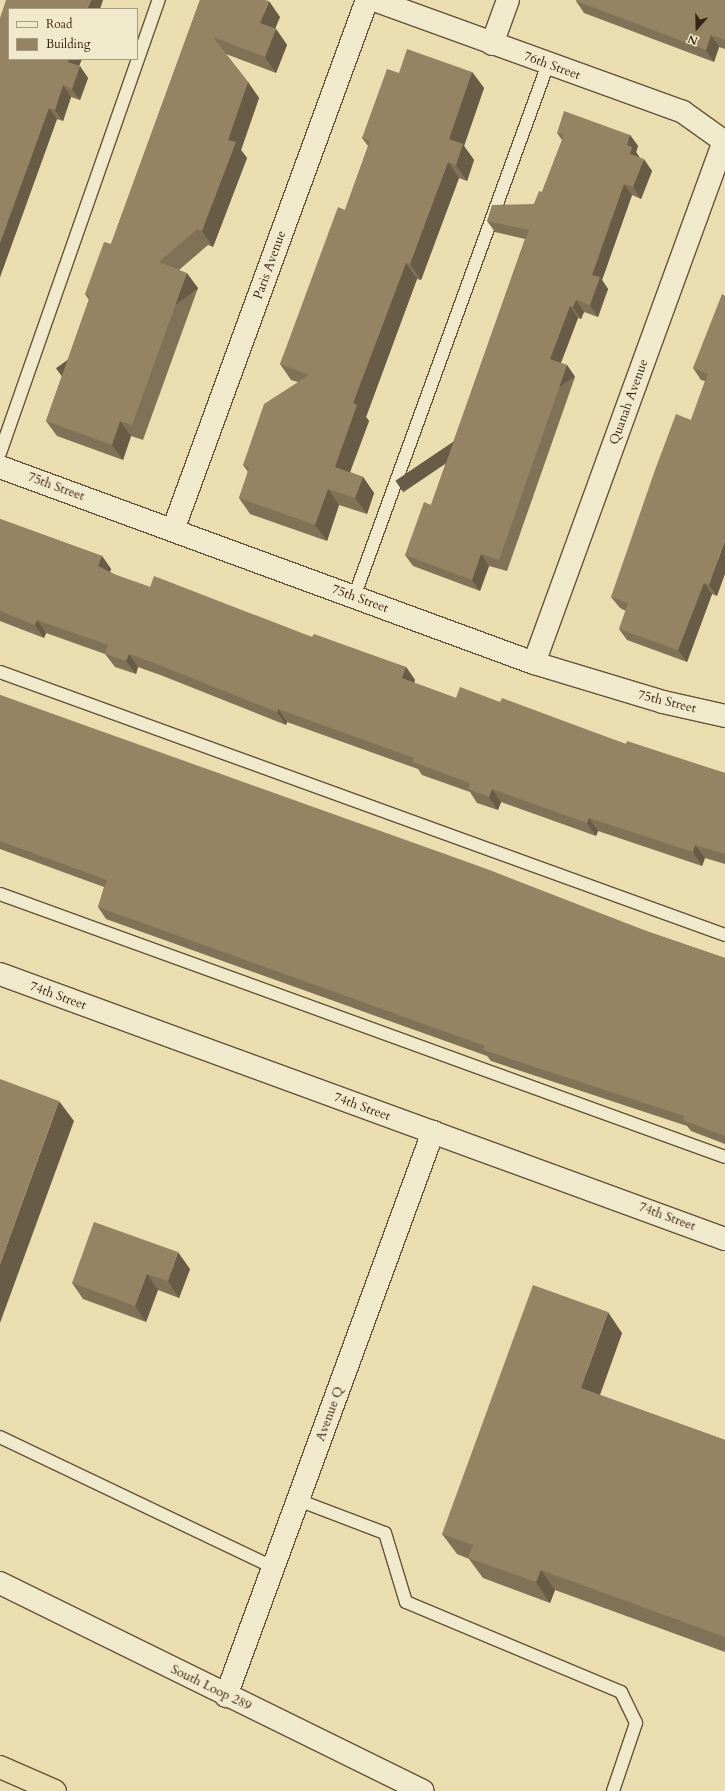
<!DOCTYPE html>
<style>
body{margin:0}
#map{position:relative;width:725px;height:1791px;overflow:hidden;background:#eaddaf;font-family:Cardo,serif}
div>[style]{position:absolute}
.roads{filter:drop-shadow(1px 0 #65523a) drop-shadow(-1px 0 #65523a) drop-shadow(0 1px #65523a) drop-shadow(0 -1px #65523a)}
.lane>*{height:12px;margin:-6px;padding:0 6px;transform-origin:6px;border-radius:6px;background:#f1e9cb}
.street>*{height:22px;margin:-11px;padding:0 11px;transform-origin:11px;border-radius:11px;background:#f1e9cb}
.secondary>*{height:22px;margin:-11px;padding:0 11px;transform-origin:11px;border-radius:11px;background:#f1e9cb}
.highway>*{height:22px;margin:-11px;padding:0 11px;transform-origin:11px;border-radius:11px;background:#eaddaf}
.wall>*{inset:0;background:#807256}
.shaded-wall>*{inset:0;background:#685c46;transform-origin:0 0}
.building>*{inset:0;background:#958464}
span{translate:-50% -50%;white-space:nowrap;text-align:center;line-height:1.15;-webkit-text-stroke:4px #f1e9cb;paint-order:stroke}
.street-label{font-size:13px;color:#392413}
.legend{position:absolute;left:8px;top:8px;width:130px;height:52px;box-sizing:border-box;background:#f1e9cb;border:1px solid #a79a81;margin:0;padding:5px 7px;list-style:none;font-size:12px;color:#392413}
.legend li{display:flex;align-items:center;gap:8px;height:20px}
.legend b{width:20px;border:1px solid #a79a81}
.north{position:absolute;left:677px;top:8px;width:40px;height:40px;-webkit-text-stroke:3px #f1e9cb;paint-order:stroke;rotate:200deg;font-size:11px;font-weight:700;line-height:16px;text-align:center;color:#392413}
.north::after{content:'';display:block;margin:auto;width:14px;height:18px;background:#392413;clip-path:polygon(50% 0,100% 100%,50% 72%,0 100%)}
</style>
<div id="map">
<div class="roads">
<div class="lane">
<i style="left:0;top:453px;width:480px;rotate:-70.7deg"></i>
<i style="left:354px;top:597px;width:567px;rotate:-70deg"></i>
<i style="left:0;top:672px;width:771px;rotate:19.94deg"></i>
<i style="left:0;top:894px;width:771px;rotate:19.94deg"></i>
<i style="left:0;top:1437px;width:302px;rotate:25.5deg"></i>
<i style="left:298px;top:1500px;width:93px;rotate:20.8deg"></i>
<i style="left:385px;top:1533px;width:72px;rotate:73.1deg"></i>
<i style="left:406px;top:1602px;width:233px;rotate:22.7deg"></i>
<i style="left:621px;top:1692px;width:34px;rotate:64deg"></i>
<i style="left:636px;top:1723px;width:72px;rotate:108.7deg"></i>
</div>
<div class="street">
<i style="left:374px;top:0;width:329px;rotate:19.9deg"></i>
<i style="left:683px;top:112px;width:52px;rotate:35.5deg"></i>
<i style="left:492px;top:44px;width:47px;rotate:-70deg"></i>
<i style="left:0;top:467px;width:569px;rotate:20.16deg"></i>
<i style="left:534px;top:663px;width:135px;rotate:16.8deg"></i>
<i style="left:663px;top:702px;width:64px;rotate:12.7deg"></i>
<i style="left:173px;top:530px;width:564px;rotate:-69.9deg"></i>
<i style="left:534px;top:663px;width:556px;rotate:-70deg"></i>
<i style="left:0;top:974px;width:772px;rotate:20.08deg"></i>
<i style="left:226px;top:1696px;width:601px;rotate:-69.85deg"></i>
</div>
<div class="secondary">
<i style="left:0;top:1583px;width:471px;rotate:26.2deg"></i>
</div>
<div class="highway">
<i style="left:0;top:1767px;width:60px;rotate:23.6deg"></i>
</div>
</div>
<div class="wall">
<i style="clip-path:polygon(200px 0,280px 17px,275px 28px,276px 29px,287px 45px,276px 73px,226px 54px,248px 82px,259px 98px,241px 150px,247px 158px,213px 247px,208px 245px,179px 270px,198px 288px,143px 440px,131px 436px,123px 460px,57px 436px,46px 421px,89px 300px,85px 294px,111px 244px)"></i>
<i style="clip-path:polygon(725px 0,725px 49px,719px 47px,714px 62px,584px 13px,576px 1px)"></i>
<i style="clip-path:polygon(0 18px,79px 66px,88px 78px,80px 100px,71px 97px,63px 121px,57px 119px,0 277px)"></i>
<i style="clip-path:polygon(472px 72px,484px 88px,464px 146px,474px 160px,467px 181px,459px 178px,421px 280px,417px 279px,366px 417px,369px 421px,350px 472px,363px 477px,374px 493px,367px 514px,339px 505px,327px 541px,250px 514px,239px 498px,248px 472px,243px 465px,298px 382px,291px 380px,280px 364px,345px 210px,368px 146px,362px 138px,399px 73px)"></i>
<i style="clip-path:polygon(557px 133px,630px 135px,638px 146px,636px 152px,640px 158px,652px 171px,641px 199px,632px 195px,602px 280px,608px 289px,598px 317px,584px 312px,581px 319px,578px 318px,561px 363px,567px 365px,575px 377px,507px 571px,489px 566px,480px 591px,413px 566px,405px 555px,431px 505px,525px 239px,495px 232px,487px 221px,534px 204px,542px 192px,562px 140px)"></i>
<i style="clip-path:polygon(725px 296px,717px 596px,712px 594px,687px 662px,627px 640px,619px 629px,626px 611px,620px 608px,611px 597px,691px 420px,705px 381px,701px 380px,693px 368px)"></i>
<i style="clip-path:polygon(0 519px,102px 556px,111px 569px,110px 572px,116px 575px,150px 587px,312px 637px,406px 667px,415px 680px,414px 683px,456px 698px,500px 702px,626px 744px,725px 773px,725px 864px,705px 858px,702px 866px,598px 831px,596px 836px,501px 802px,498px 810px,477px 803px,470px 792px,422px 775px,418px 769px,287px 722px,286px 725px,163px 676px,138px 667px,136px 674px,115px 667px,105px 654px,46px 633px,44px 638px,0 621px)"></i>
<i style="clip-path:polygon(0 695px,649px 932px,725px 958px,725px 1144px,691px 1131px,687px 1126px,491px 1061px,487px 1056px,106px 919px,98px 907px,104px 887px,0 849px)"></i>
<i style="clip-path:polygon(190px 1269px,179px 1298px,158px 1290px,146px 1322px,83px 1299px,72px 1283px)"></i>
<i style="clip-path:polygon(622px 1333px,600px 1395px,725px 1440px,725px 1652px,555px 1590px,550px 1603px,483px 1578px,469px 1559px,457px 1554px,442px 1534px)"></i>
</div>
<div class="shaded-wall">
<i style="clip-path:polygon(91px 0,103px 0,100px 9px,87px 9px)"></i>
<i style="clip-path:polygon(269px 1px,280px 17px,271px 39px,260px 23px)"></i>
<i style="clip-path:polygon(276px 29px,287px 45px,276px 73px,265px 57px)"></i>
<i style="clip-path:polygon(711px 35px,719px 47px,714px 62px,706px 50px)"></i>
<i style="clip-path:polygon(69px 59px,82px 59px,76px 74px,68px 62px)"></i>
<i style="clip-path:polygon(80px 66px,88px 78px,80px 100px,72px 89px)"></i>
<i style="clip-path:polygon(472px 72px,484px 88px,464px 146px,474px 160px,467px 181px,456px 165px,449px 139px)"></i>
<i style="clip-path:polygon(248px 82px,259px 98px,241px 150px,247px 158px,213px 247px,202px 231px,228px 140px)"></i>
<i style="clip-path:polygon(63px 85px,71px 97px,63px 121px,55px 110px)"></i>
<i style="clip-path:polygon(49px 108px,57px 119px,0 277px,0 243px)"></i>
<i style="clip-path:polygon(630px 135px,638px 146px,636px 152px,640px 158px,630px 154px,627px 145px)"></i>
<i style="clip-path:polygon(644px 159px,652px 171px,641px 199px,633px 187px)"></i>
<i style="clip-path:polygon(448px 162px,459px 178px,421px 280px,410px 264px)"></i>
<i style="clip-path:polygon(624px 184px,632px 195px,602px 280px,608px 289px,598px 317px,590px 305px,592px 275px)"></i>
<i style="clip-path:polygon(406px 263px,417px 279px,366px 417px,369px 421px,346px 483px,335px 467px,353px 403px)"></i>
<i style="left:187px;top:273px;width:19px;height:162px;rotate:54deg"></i>
<i style="clip-path:polygon(576px 300px,584px 312px,581px 319px,573px 307px)"></i>
<i style="clip-path:polygon(570px 306px,578px 318px,558px 370px,550px 359px)"></i>
<i style="left:567px;top:365px;width:14px;height:207px;rotate:56deg"></i>
<i style="clip-path:polygon(120px 421px,131px 436px,123px 460px,112px 445px)"></i>
<i style="clip-path:polygon(363px 477px,374px 493px,367px 514px,355px 498px)"></i>
<i style="clip-path:polygon(328px 489px,339px 505px,327px 541px,315px 525px)"></i>
<i style="clip-path:polygon(725px 540px,725px 574px,717px 596px,709px 585px)"></i>
<i style="clip-path:polygon(481px 554px,489px 566px,480px 591px,472px 580px)"></i>
<i style="clip-path:polygon(102px 556px,111px 569px,107px 579px,98px 566px)"></i>
<i style="clip-path:polygon(704px 583px,712px 594px,687px 662px,678px 650px)"></i>
<i style="clip-path:polygon(37px 620px,46px 633px,44px 638px,35px 625px)"></i>
<i style="clip-path:polygon(129px 654px,138px 667px,136px 674px,126px 661px)"></i>
<i style="clip-path:polygon(406px 667px,415px 680px,411px 691px,402px 678px)"></i>
<i style="clip-path:polygon(278px 709px,287px 722px,286px 725px,277px 712px)"></i>
<i style="clip-path:polygon(492px 789px,501px 802px,498px 810px,489px 797px)"></i>
<i style="clip-path:polygon(589px 818px,598px 831px,596px 836px,587px 823px)"></i>
<i style="clip-path:polygon(695px 845px,705px 858px,702px 866px,693px 852px)"></i>
<i style="clip-path:polygon(59px 1101px,74px 1121px,0 1323px,0 1264px)"></i>
<i style="clip-path:polygon(178px 1252px,190px 1269px,179px 1298px,168px 1281px)"></i>
<i style="clip-path:polygon(147px 1274px,158px 1290px,146px 1322px,135px 1306px)"></i>
<i style="clip-path:polygon(608px 1312px,622px 1333px,595px 1408px,581px 1388px)"></i>
<i style="clip-path:polygon(541px 1570px,555px 1590px,550px 1603px,536px 1582px)"></i>
</div>
<div class="building">
<i style="clip-path:polygon(6px 0,91px 0,87px 9px,9px 9px,9px 59px,69px 59px,68px 62px,80px 66px,72px 89px,63px 85px,55px 110px,49px 108px,0 243px,0 18px)"></i>
<i style="clip-path:polygon(200px 0,265px 0,269px 1px,260px 23px,276px 29px,265px 57px,213px 37px,248px 82px,228px 140px,236px 142px,202px 231px,197px 229px,159px 262px,187px 273px,132px 425px,120px 421px,112px 445px,46px 421px,90px 296px,85px 294px,104px 242px,111px 244px)"></i>
<i style="clip-path:polygon(576px 0,725px 0,725px 40px,711px 35px,706px 50px,576px 1px)"></i>
<i style="clip-path:polygon(407px 49px,472px 72px,449px 139px,463px 144px,456px 165px,448px 162px,410px 264px,406px 263px,353px 403px,357px 405px,335px 467px,363px 477px,355px 498px,328px 489px,315px 525px,239px 498px,249px 468px,243px 465px,264px 404px,309px 375px,280px 364px,338px 207px,345px 210px,370px 141px,362px 138px,387px 69px,399px 73px)"></i>
<i style="clip-path:polygon(564px 111px,630px 135px,627px 145px,632px 147px,630px 154px,644px 159px,633px 187px,624px 184px,592px 275px,600px 277px,590px 305px,576px 300px,573px 307px,570px 306px,550px 359px,567px 365px,499px 560px,481px 554px,472px 580px,405px 555px,424px 502px,431px 505px,529px 230px,487px 221px,492px 205px,534px 204px,539px 191px,542px 192px,564px 135px,557px 133px)"></i>
<i style="clip-path:polygon(722px 294px,725px 296px,725px 540px,709px 585px,704px 583px,678px 650px,619px 629px,628px 603px,611px 597px,655px 470px,676px 414px,691px 420px,708px 374px,693px 368px)"></i>
<i style="clip-path:polygon(0 519px,102px 556px,98px 566px,116px 575px,150px 587px,154px 576px,312px 637px,314px 634px,406px 667px,402px 678px,456px 698px,460px 687px,500px 702px,502px 698px,626px 744px,627px 741px,725px 773px,725px 854px,695px 845px,693px 852px,589px 818px,587px 823px,492px 789px,489px 797px,468px 789px,470px 783px,413px 762px,414px 758px,278px 709px,277px 712px,154px 663px,129px 654px,126px 661px,105px 654px,108px 645px,37px 620px,35px 625px,0 611px)"></i>
<i style="clip-path:polygon(0 695px,487px 869px,649px 932px,725px 958px,725px 1136px,683px 1120px,684px 1116px,483px 1050px,485px 1046px,98px 907px,107px 880px,0 841px)"></i>
<i style="clip-path:polygon(0 1079px,59px 1101px,0 1264px)"></i>
<i style="clip-path:polygon(94px 1222px,178px 1252px,168px 1281px,147px 1274px,135px 1306px,72px 1283px)"></i>
<i style="clip-path:polygon(533px 1285px,608px 1312px,581px 1388px,725px 1440px,725px 1637px,541px 1570px,536px 1582px,468px 1558px,473px 1545px,442px 1534px)"></i>
</div>
<div class="street-label">
<span style="left:552px;top:66px;rotate:20deg">76th Street</span>
<span style="left:270px;top:265px;rotate:-70deg">Paris Avenue</span>
<span style="left:629px;top:402px;rotate:-70deg">Quanah Avenue</span>
<span style="left:56px;top:487px;rotate:20deg">75th Street</span>
<span style="left:360px;top:599px;rotate:20deg">75th Street</span>
<span style="left:667px;top:702px;rotate:14deg">75th Street</span>
<span style="left:58px;top:996px;rotate:20deg">74th Street</span>
<span style="left:362px;top:1107px;rotate:20deg">74th Street</span>
<span style="left:667px;top:1217px;rotate:20deg">74th Street</span>
<span style="left:330px;top:1414px;rotate:-70deg">Avenue Q</span>
<span style="left:211px;top:1688px;rotate:26deg">South Loop 289</span>
</div>
<ul class="legend">
<li><b style="height:5px;background:#f1e9cb"></b>Road</li>
<li><b style="height:11px;background:#958464"></b>Building</li>
</ul>
<div class="north">N</div>
</div>
